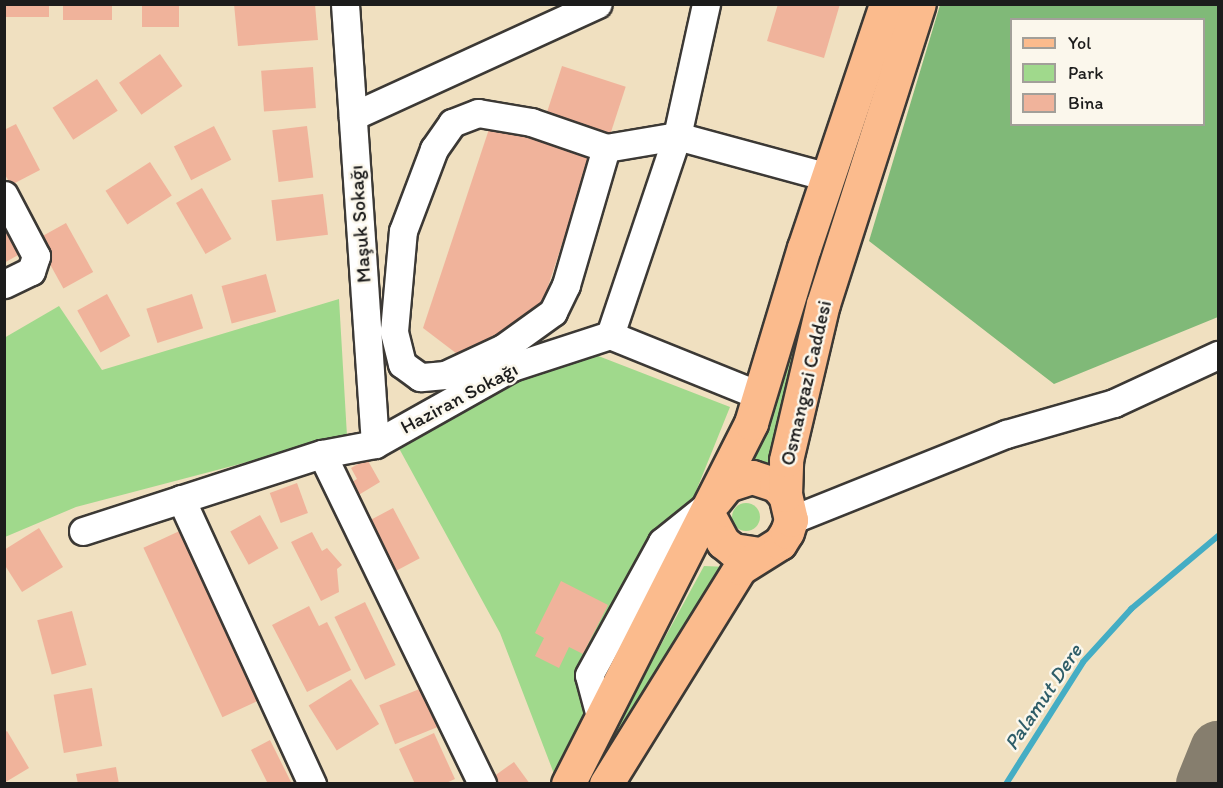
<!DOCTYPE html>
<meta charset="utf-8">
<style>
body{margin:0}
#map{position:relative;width:1223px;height:788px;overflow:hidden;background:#f0e0c0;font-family:Itim,sans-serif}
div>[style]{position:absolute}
.green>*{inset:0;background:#a0d98c}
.round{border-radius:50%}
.forest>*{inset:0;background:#80b978}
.stream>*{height:6px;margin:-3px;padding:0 3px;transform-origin:3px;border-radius:3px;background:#44adc4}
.taxiway>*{height:56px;margin:-28px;padding:0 28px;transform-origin:28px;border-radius:28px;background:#867e6e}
.building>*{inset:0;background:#f0b39b;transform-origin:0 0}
.roads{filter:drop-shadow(2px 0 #3c3935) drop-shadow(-2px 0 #3c3935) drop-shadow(0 2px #3c3935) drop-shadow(0 -2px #3c3935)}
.minor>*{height:27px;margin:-13.5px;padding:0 13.5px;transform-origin:13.5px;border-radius:13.5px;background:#fff}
.major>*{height:33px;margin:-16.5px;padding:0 16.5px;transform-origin:16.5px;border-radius:16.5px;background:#fbbb8d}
span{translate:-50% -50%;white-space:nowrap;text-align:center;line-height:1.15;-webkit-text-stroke:5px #fbf7ec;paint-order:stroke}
.street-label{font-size:20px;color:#1c1c1c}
.water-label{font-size:21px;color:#2e5d68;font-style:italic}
.frame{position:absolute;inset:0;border:6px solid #1c1c1c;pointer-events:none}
.legend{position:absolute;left:1010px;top:18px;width:195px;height:108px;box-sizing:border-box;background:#fbf7ec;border:2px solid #a29f99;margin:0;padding:8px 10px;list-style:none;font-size:18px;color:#1c1c1c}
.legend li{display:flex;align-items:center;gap:12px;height:30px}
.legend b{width:30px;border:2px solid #a29f99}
</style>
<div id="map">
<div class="green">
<i style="clip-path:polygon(822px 261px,778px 474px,749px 466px)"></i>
<i style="clip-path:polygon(339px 299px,347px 436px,76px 507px,5px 537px,4px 338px,59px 306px,102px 370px)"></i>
<i style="clip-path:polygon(570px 345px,730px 407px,690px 506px,556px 779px,500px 633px,395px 441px)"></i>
<i class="round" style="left:732px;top:503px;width:28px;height:28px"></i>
<i style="clip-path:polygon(704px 566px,728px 567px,592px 783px,585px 784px)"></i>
</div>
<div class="forest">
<i style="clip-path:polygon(evenodd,940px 5px,1218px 5px,1218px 317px,1054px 384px,869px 241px,940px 5px,1012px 20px,1204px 20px,1204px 124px,1012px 124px,1012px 20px)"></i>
</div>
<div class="stream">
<i style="left:1006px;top:784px;width:144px;rotate:-57.7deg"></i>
<i style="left:1083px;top:662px;width:72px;rotate:-47.8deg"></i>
<i style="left:1131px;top:609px;width:114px;rotate:-40deg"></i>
</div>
<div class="taxiway">
<i style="left:1204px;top:784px;width:38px;rotate:-68deg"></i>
</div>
<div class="building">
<i style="left:4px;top:4px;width:45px;height:13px"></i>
<i style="left:63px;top:4px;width:49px;height:16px"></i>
<i style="left:142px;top:4px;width:37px;height:23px"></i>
<i style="clip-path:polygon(234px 4px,315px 4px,318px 40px,238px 46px)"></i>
<i style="clip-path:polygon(778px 4px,840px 4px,824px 58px,767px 41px)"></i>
<i style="left:160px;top:54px;width:39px;height:50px;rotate:55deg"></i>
<i style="left:562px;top:66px;width:67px;height:51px;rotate:18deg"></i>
<i style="left:313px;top:67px;width:41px;height:52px;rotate:86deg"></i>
<i style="left:97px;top:79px;width:38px;height:53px;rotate:57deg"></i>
<i style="clip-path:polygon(491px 123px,591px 156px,538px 317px,465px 360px,423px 328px)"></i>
<i style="clip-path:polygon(16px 124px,40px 170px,11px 185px,4px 173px,4px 130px)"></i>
<i style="left:214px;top:126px;width:38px;height:45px;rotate:63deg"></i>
<i style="left:307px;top:126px;width:52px;height:35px;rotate:83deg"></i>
<i style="left:150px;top:162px;width:40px;height:53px;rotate:57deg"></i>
<i style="left:202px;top:188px;width:59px;height:30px;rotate:60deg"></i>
<i style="left:323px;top:194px;width:41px;height:52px;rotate:83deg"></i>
<i style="left:66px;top:223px;width:56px;height:34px;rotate:61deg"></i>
<i style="clip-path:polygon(4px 227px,20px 254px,4px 263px)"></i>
<i style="left:266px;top:274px;width:39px;height:46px;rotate:75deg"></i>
<i style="left:107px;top:294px;width:48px;height:34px;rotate:61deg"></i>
<i style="left:192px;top:294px;width:36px;height:48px;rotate:72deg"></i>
<i style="clip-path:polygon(367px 459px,380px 482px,352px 499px,345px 486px,357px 479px,351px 468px)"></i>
<i style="left:297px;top:483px;width:32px;height:29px;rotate:70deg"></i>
<i style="left:393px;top:508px;width:57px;height:34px;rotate:62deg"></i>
<i style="left:260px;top:515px;width:38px;height:34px;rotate:61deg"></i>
<i style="clip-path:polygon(39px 528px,63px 567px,22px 592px,4px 564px,4px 550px)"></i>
<i style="left:186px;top:528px;width:187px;height:47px;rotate:65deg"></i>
<i style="clip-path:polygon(312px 532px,322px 551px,327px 548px,342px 565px,337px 569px,339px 592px,321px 601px,291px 542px)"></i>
<i style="clip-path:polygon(561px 581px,608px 605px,583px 654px,569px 647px,559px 668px,535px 656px,544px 638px,535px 633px)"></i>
<i style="left:365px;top:602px;width:70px;height:34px;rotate:64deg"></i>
<i style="clip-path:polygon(309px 606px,319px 626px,327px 622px,351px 670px,307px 692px,272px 625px)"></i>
<i style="left:72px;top:611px;width:56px;height:36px;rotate:75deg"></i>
<i style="left:351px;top:679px;width:53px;height:50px;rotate:58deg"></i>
<i style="left:92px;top:688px;width:59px;height:39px;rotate:80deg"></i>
<i style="left:422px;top:688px;width:42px;height:46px;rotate:68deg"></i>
<i style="clip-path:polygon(7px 731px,29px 768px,4px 783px,4px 733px)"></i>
<i style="clip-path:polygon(434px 733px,455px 779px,444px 784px,415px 784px,399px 749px)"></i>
<i style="clip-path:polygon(270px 740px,292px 784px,268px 784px,251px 750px)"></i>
<i style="clip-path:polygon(514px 762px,530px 784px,487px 784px,486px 782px)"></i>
<i style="clip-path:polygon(116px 767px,119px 784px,78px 784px,76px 774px)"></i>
</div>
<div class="roads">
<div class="minor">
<i style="left:345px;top:4px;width:441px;rotate:86.1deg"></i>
<i style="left:353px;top:116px;width:269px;rotate:-24.6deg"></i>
<i style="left:606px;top:148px;width:143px;rotate:106.3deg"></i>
<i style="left:566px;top:285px;width:30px;rotate:116deg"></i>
<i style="left:553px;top:312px;width:62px;rotate:144.2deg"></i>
<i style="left:503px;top:348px;width:64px;rotate:155deg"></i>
<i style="left:445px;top:375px;width:25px;rotate:175deg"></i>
<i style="left:420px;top:377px;width:22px;rotate:-144deg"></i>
<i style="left:402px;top:364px;width:34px;rotate:-104deg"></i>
<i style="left:394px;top:331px;width:100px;rotate:-84.9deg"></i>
<i style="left:403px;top:231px;width:88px;rotate:-69.3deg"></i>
<i style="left:434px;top:149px;width:32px;rotate:-55deg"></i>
<i style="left:452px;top:123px;width:28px;rotate:-21deg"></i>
<i style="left:478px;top:113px;width:54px;rotate:9.6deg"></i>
<i style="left:531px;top:122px;width:79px;rotate:19.1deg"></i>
<i style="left:606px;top:148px;width:72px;rotate:-9.6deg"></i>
<i style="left:677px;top:136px;width:156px;rotate:15.2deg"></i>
<i style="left:4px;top:195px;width:69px;rotate:62.3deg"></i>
<i style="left:36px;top:256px;width:16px;rotate:108deg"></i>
<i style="left:31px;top:271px;width:30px;rotate:154deg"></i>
<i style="left:610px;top:335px;width:163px;rotate:22deg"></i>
<i style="left:322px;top:454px;width:367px;rotate:64.1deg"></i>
<i style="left:181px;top:499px;width:314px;rotate:65.3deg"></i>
<i style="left:791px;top:520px;width:232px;rotate:-21.8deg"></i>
<i style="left:1006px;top:434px;width:112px;rotate:-16deg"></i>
<i style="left:1114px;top:403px;width:115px;rotate:-24.8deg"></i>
<i style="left:83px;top:531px;width:251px;rotate:-17.9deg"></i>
<i style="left:322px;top:454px;width:54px;rotate:-10.7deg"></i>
<i style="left:375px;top:444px;width:157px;rotate:-29.3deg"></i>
<i style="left:512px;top:367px;width:103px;rotate:-18.1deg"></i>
<i style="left:610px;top:335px;width:210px;rotate:-71.4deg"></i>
<i style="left:677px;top:136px;width:135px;rotate:-77.6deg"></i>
<i style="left:600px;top:716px;width:42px;rotate:-105deg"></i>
<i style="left:589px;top:675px;width:152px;rotate:-61.2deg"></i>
<i style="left:662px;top:542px;width:59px;rotate:-38.8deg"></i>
</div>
<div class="major">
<i style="left:715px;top:500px;width:19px;rotate:-51deg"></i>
<i style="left:727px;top:485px;width:26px;rotate:-18deg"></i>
<i style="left:752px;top:477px;width:25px;rotate:18deg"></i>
<i style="left:776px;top:485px;width:13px;rotate:48deg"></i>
<i style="left:708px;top:514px;width:32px;rotate:62deg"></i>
<i style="left:723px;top:542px;width:13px;rotate:39deg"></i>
<i style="left:733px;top:550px;width:25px;rotate:9deg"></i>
<i style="left:568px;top:784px;width:405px;rotate:-63.1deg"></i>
<i style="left:751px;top:423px;width:183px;rotate:-73.2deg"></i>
<i style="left:804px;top:248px;width:257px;rotate:-71.4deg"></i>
<i style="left:606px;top:784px;width:254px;rotate:-58.2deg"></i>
<i style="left:740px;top:568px;width:47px;rotate:-32deg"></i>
<i style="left:780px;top:543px;width:13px;rotate:-58deg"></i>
<i style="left:787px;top:532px;width:13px;rotate:-72deg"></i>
<i style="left:791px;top:520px;width:26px;rotate:-103deg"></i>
<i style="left:785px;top:495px;width:35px;rotate:-88deg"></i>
<i style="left:786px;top:460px;width:160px;rotate:-76.7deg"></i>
<i style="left:823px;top:304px;width:315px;rotate:-72.3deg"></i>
</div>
</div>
<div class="street-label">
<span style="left:360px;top:224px;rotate:-94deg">Maşuk Sokağı</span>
<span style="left:806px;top:383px;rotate:-77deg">Osmangazi Caddesi</span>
<span style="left:459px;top:398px;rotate:-28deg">Haziran Sokağı</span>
</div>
<div class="water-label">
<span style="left:1043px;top:697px;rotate:-56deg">Palamut Dere</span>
</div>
<div class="frame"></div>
<ul class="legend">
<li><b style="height:8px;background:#fbbb8d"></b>Yol</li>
<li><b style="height:16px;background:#a0d98c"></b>Park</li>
<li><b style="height:16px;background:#f0b39b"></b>Bina</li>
</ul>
</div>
